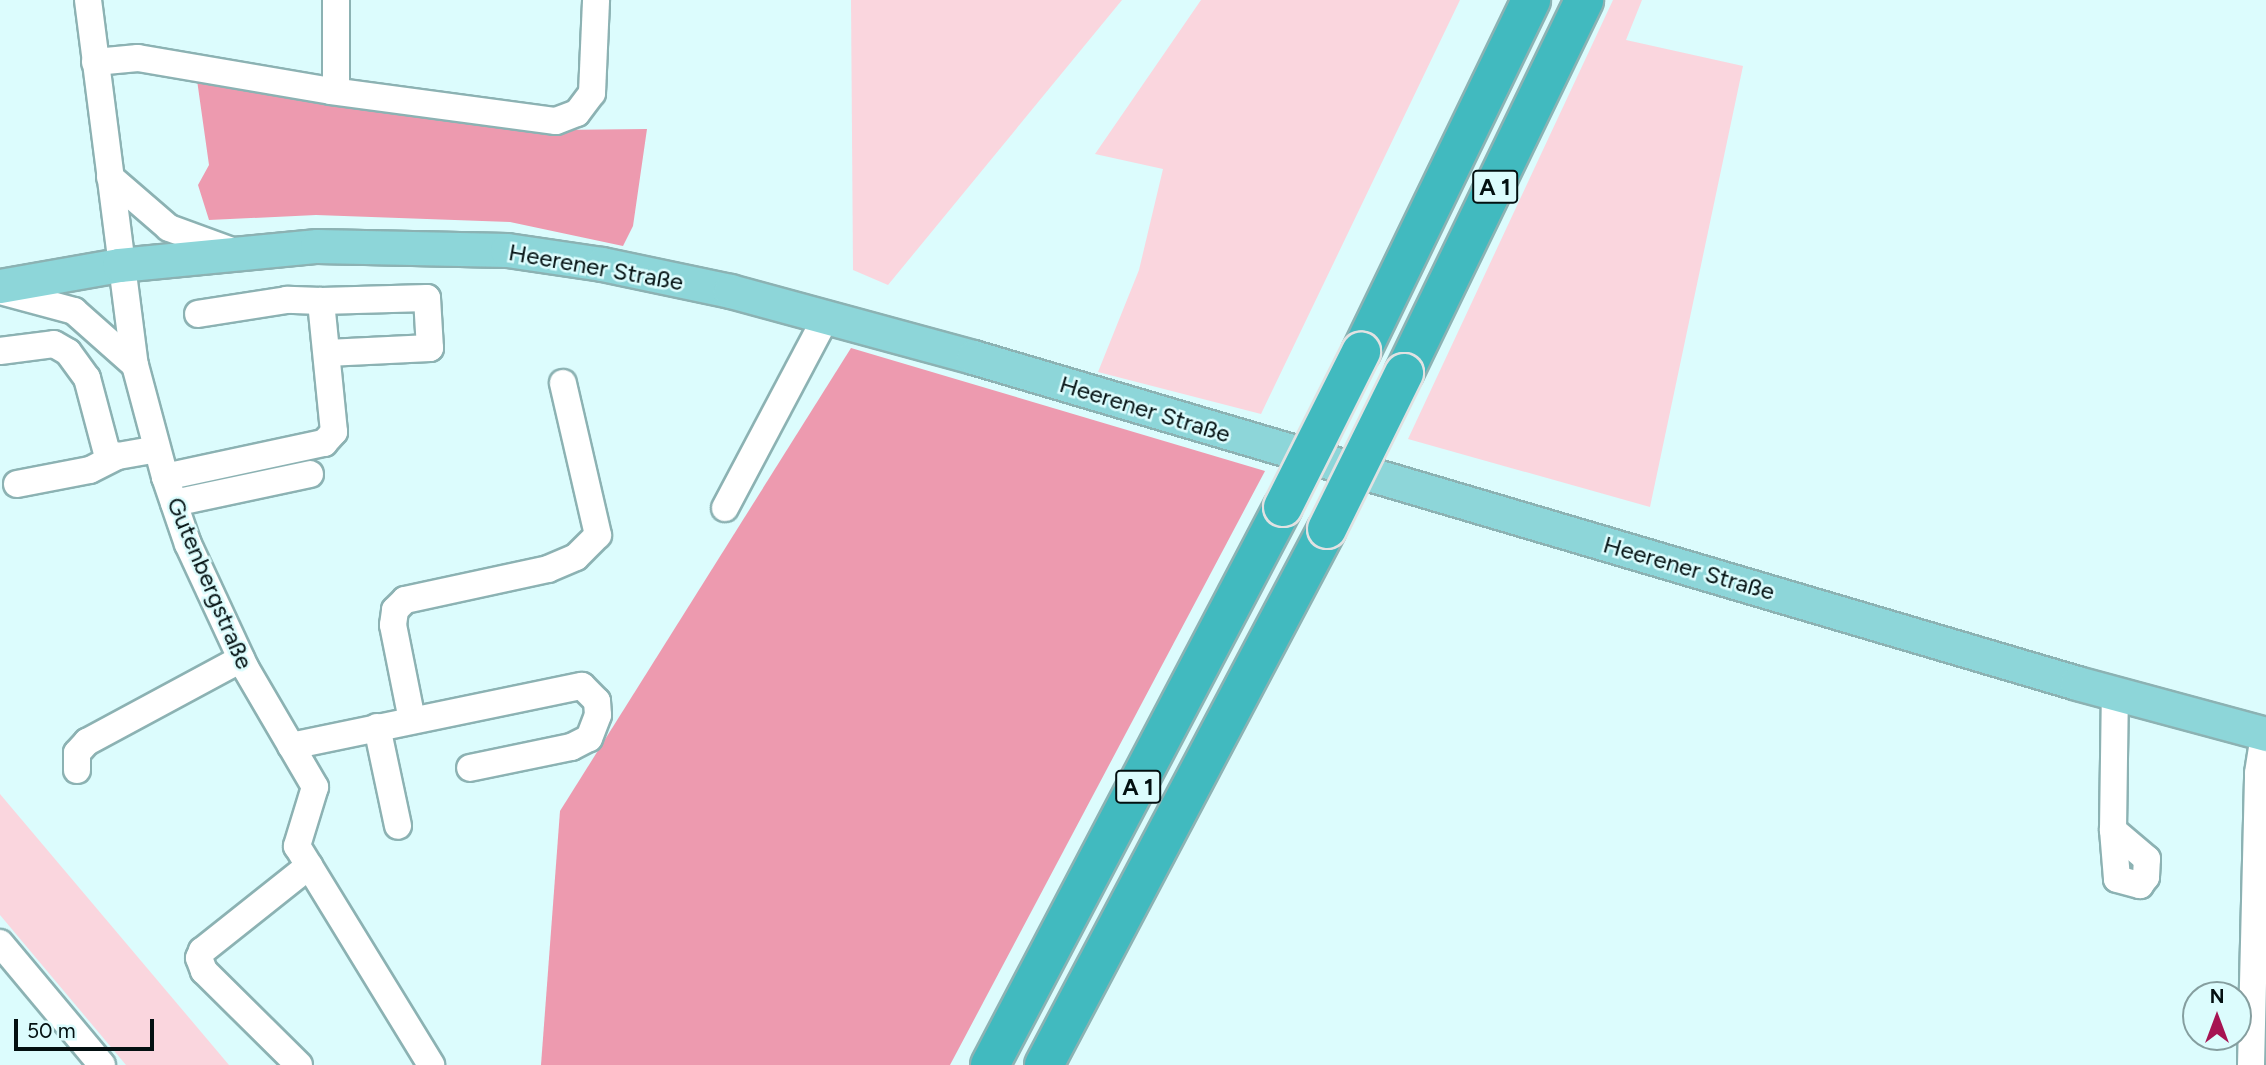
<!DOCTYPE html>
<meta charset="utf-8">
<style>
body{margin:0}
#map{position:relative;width:2266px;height:1065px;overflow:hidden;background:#dcfcfd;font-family:Figtree,sans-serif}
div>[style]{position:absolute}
.green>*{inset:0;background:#fad6de}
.forest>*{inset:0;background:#ed9aaf}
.roads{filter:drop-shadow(2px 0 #8cb2b3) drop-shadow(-2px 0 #8cb2b3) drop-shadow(0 2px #8cb2b3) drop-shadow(0 -2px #8cb2b3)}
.minor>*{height:26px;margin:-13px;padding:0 13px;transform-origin:13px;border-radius:13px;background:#fff}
.major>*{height:33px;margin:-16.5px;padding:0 16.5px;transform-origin:16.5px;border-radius:16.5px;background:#8dd6d9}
.highway>*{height:38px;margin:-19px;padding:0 19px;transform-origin:19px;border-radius:19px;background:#41babf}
.bridges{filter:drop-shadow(2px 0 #e1e2e2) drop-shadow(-2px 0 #e1e2e2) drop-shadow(0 2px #e1e2e2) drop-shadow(0 -2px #e1e2e2)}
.highway-bridge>*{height:38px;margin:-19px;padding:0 19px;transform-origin:19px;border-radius:19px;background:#41babf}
span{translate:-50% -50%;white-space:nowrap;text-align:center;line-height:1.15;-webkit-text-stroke:5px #dcfcfd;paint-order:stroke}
.shield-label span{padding:2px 5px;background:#dcfcfd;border:2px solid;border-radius:5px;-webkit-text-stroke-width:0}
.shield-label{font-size:23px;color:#031011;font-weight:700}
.street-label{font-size:24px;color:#031011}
.north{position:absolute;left:2182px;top:981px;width:70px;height:70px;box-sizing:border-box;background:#dcfcfd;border:2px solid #859e9f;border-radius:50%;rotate:0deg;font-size:19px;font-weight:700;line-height:28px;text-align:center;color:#031011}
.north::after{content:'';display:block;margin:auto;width:24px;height:32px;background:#a61452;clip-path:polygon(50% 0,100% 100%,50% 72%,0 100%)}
.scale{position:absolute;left:14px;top:1019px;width:140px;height:32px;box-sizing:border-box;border:4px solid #031011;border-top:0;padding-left:9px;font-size:21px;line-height:24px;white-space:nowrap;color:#031011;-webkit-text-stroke:5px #dcfcfd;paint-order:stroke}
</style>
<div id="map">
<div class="green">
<i style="clip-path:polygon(851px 0,1122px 0,888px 285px,853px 270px)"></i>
<i style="clip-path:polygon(1201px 0,1460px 0,1261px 414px,1098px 372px,1139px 270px,1163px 169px,1095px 154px)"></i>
<i style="clip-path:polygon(1613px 0,1642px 0,1626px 40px,1743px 66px,1650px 507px,1408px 439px)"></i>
<i style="clip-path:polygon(0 794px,229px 1065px,126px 1065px,0 915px)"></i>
</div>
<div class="forest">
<i style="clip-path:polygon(197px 80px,555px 130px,647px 129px,633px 226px,623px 246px,510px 222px,316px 215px,209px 220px,198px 185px,209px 165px)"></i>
<i style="clip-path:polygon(851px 348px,1265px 471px,950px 1065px,541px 1065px,560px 811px)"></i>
</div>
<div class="roads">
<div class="minor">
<i style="left:88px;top:0;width:368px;rotate:82.7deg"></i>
<i style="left:135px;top:365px;width:116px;rotate:75deg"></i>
<i style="left:165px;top:477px;width:71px;rotate:71.1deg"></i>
<i style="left:188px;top:544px;width:136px;rotate:65.1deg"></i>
<i style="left:245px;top:667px;width:139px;rotate:59.7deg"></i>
<i style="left:315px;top:787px;width:62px;rotate:107deg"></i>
<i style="left:297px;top:846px;width:257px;rotate:58.5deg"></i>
<i style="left:336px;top:0;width:91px;rotate:90deg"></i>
<i style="left:95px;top:62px;width:43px;rotate:-5.3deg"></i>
<i style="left:138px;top:58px;width:196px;rotate:9.7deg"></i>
<i style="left:331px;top:91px;width:227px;rotate:7.6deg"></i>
<i style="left:556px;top:121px;width:22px;rotate:-21deg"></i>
<i style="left:577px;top:113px;width:25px;rotate:-53deg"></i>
<i style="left:592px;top:93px;width:93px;rotate:-87.5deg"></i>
<i style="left:110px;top:177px;width:78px;rotate:40.8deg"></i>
<i style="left:169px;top:228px;width:70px;rotate:20deg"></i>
<i style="left:0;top:291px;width:77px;rotate:15.1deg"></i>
<i style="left:74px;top:311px;width:81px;rotate:41.5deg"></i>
<i style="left:321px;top:301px;width:106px;rotate:-1.6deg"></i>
<i style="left:427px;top:298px;width:50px;rotate:86.6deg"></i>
<i style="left:430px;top:348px;width:103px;rotate:177.2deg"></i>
<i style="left:0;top:351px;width:54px;rotate:-7.4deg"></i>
<i style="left:54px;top:344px;width:16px;rotate:30deg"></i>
<i style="left:68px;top:352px;width:32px;rotate:54deg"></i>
<i style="left:87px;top:378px;width:78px;rotate:75.1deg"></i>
<i style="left:107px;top:453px;width:11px;rotate:15deg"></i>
<i style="left:118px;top:456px;width:39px;rotate:-10deg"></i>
<i style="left:165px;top:477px;width:163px;rotate:-12.1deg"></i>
<i style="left:324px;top:443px;width:15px;rotate:-48deg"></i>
<i style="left:334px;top:432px;width:132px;rotate:-95.7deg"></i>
<i style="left:321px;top:301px;width:34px;rotate:-178deg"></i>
<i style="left:287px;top:300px;width:90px;rotate:171.1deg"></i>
<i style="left:17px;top:484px;width:74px;rotate:-10.9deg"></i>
<i style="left:90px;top:470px;width:31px;rotate:-27deg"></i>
<i style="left:174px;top:503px;width:139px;rotate:-12deg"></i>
<i style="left:725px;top:508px;width:216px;rotate:-62.1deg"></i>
<i style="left:412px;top:720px;width:97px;rotate:-101.3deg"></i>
<i style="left:393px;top:625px;width:15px;rotate:-82deg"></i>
<i style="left:395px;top:610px;width:14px;rotate:-45deg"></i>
<i style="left:405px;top:600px;width:146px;rotate:-12.2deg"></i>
<i style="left:548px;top:569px;width:30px;rotate:-23deg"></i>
<i style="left:576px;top:557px;width:31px;rotate:-45deg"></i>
<i style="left:598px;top:535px;width:156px;rotate:-103deg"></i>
<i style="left:377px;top:727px;width:101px;rotate:78deg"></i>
<i style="left:291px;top:746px;width:297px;rotate:-11.7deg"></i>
<i style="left:582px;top:686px;width:21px;rotate:45deg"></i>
<i style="left:597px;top:701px;width:14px;rotate:86deg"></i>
<i style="left:598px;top:715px;width:25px;rotate:111deg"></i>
<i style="left:589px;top:738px;width:20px;rotate:153deg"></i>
<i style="left:571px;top:747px;width:103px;rotate:168.3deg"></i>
<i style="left:77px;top:770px;width:17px;rotate:-90deg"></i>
<i style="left:77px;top:753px;width:15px;rotate:-48deg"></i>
<i style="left:87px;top:742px;width:175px;rotate:-28.3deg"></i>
<i style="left:2113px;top:830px;width:49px;rotate:85.3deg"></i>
<i style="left:2117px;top:879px;width:24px;rotate:15deg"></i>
<i style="left:2140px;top:885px;width:10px;rotate:-53deg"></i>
<i style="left:2146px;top:877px;width:18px;rotate:-87deg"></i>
<i style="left:2147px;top:859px;width:45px;rotate:-139.5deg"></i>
<i style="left:2113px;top:830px;width:137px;rotate:-89.2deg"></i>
<i style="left:0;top:943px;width:159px;rotate:50.1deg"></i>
<i style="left:299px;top:1065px;width:134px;rotate:-135.3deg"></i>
<i style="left:204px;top:971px;width:14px;rotate:-111deg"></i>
<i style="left:199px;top:958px;width:8px;rotate:-67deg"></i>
<i style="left:202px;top:951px;width:137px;rotate:-38.5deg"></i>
<i style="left:2251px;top:1065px;width:292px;rotate:-88.6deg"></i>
<i style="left:2258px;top:773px;width:39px;rotate:-81deg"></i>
</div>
<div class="major">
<i style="left:0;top:286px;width:121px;rotate:-10deg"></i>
<i style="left:119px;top:265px;width:199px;rotate:-5.5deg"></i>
<i style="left:317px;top:246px;width:190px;rotate:1.2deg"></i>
<i style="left:507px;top:250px;width:96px;rotate:8.4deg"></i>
<i style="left:602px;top:264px;width:131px;rotate:11.9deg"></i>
<i style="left:730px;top:291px;width:252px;rotate:15.2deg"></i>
<i style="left:973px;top:357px;width:1151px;rotate:16.45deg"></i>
<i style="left:2077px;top:683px;width:196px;rotate:15.1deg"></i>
</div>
<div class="highway">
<i style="left:1361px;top:352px;width:391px;rotate:-64.2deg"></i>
<i style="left:1404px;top:373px;width:414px;rotate:-64.2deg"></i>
<i style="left:990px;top:1065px;width:630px;rotate:-62.3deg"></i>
<i style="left:1044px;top:1065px;width:606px;rotate:-62.17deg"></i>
</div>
</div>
<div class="bridges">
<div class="highway-bridge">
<i style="left:1283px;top:507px;width:174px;rotate:-63.3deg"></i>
<i style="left:1327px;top:529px;width:174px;rotate:-63.7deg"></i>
</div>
</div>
<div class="shield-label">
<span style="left:1495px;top:187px">A 1</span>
<span style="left:1138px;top:787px">A 1</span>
</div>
<div class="street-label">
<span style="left:596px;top:267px;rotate:10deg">Heerener Straße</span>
<span style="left:1145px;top:409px;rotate:17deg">Heerener Straße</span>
<span style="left:1689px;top:568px;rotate:16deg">Heerener Straße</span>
<span style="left:210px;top:583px;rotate:67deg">Gutenbergstraße</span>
</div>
<div class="north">N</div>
<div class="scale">50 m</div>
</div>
